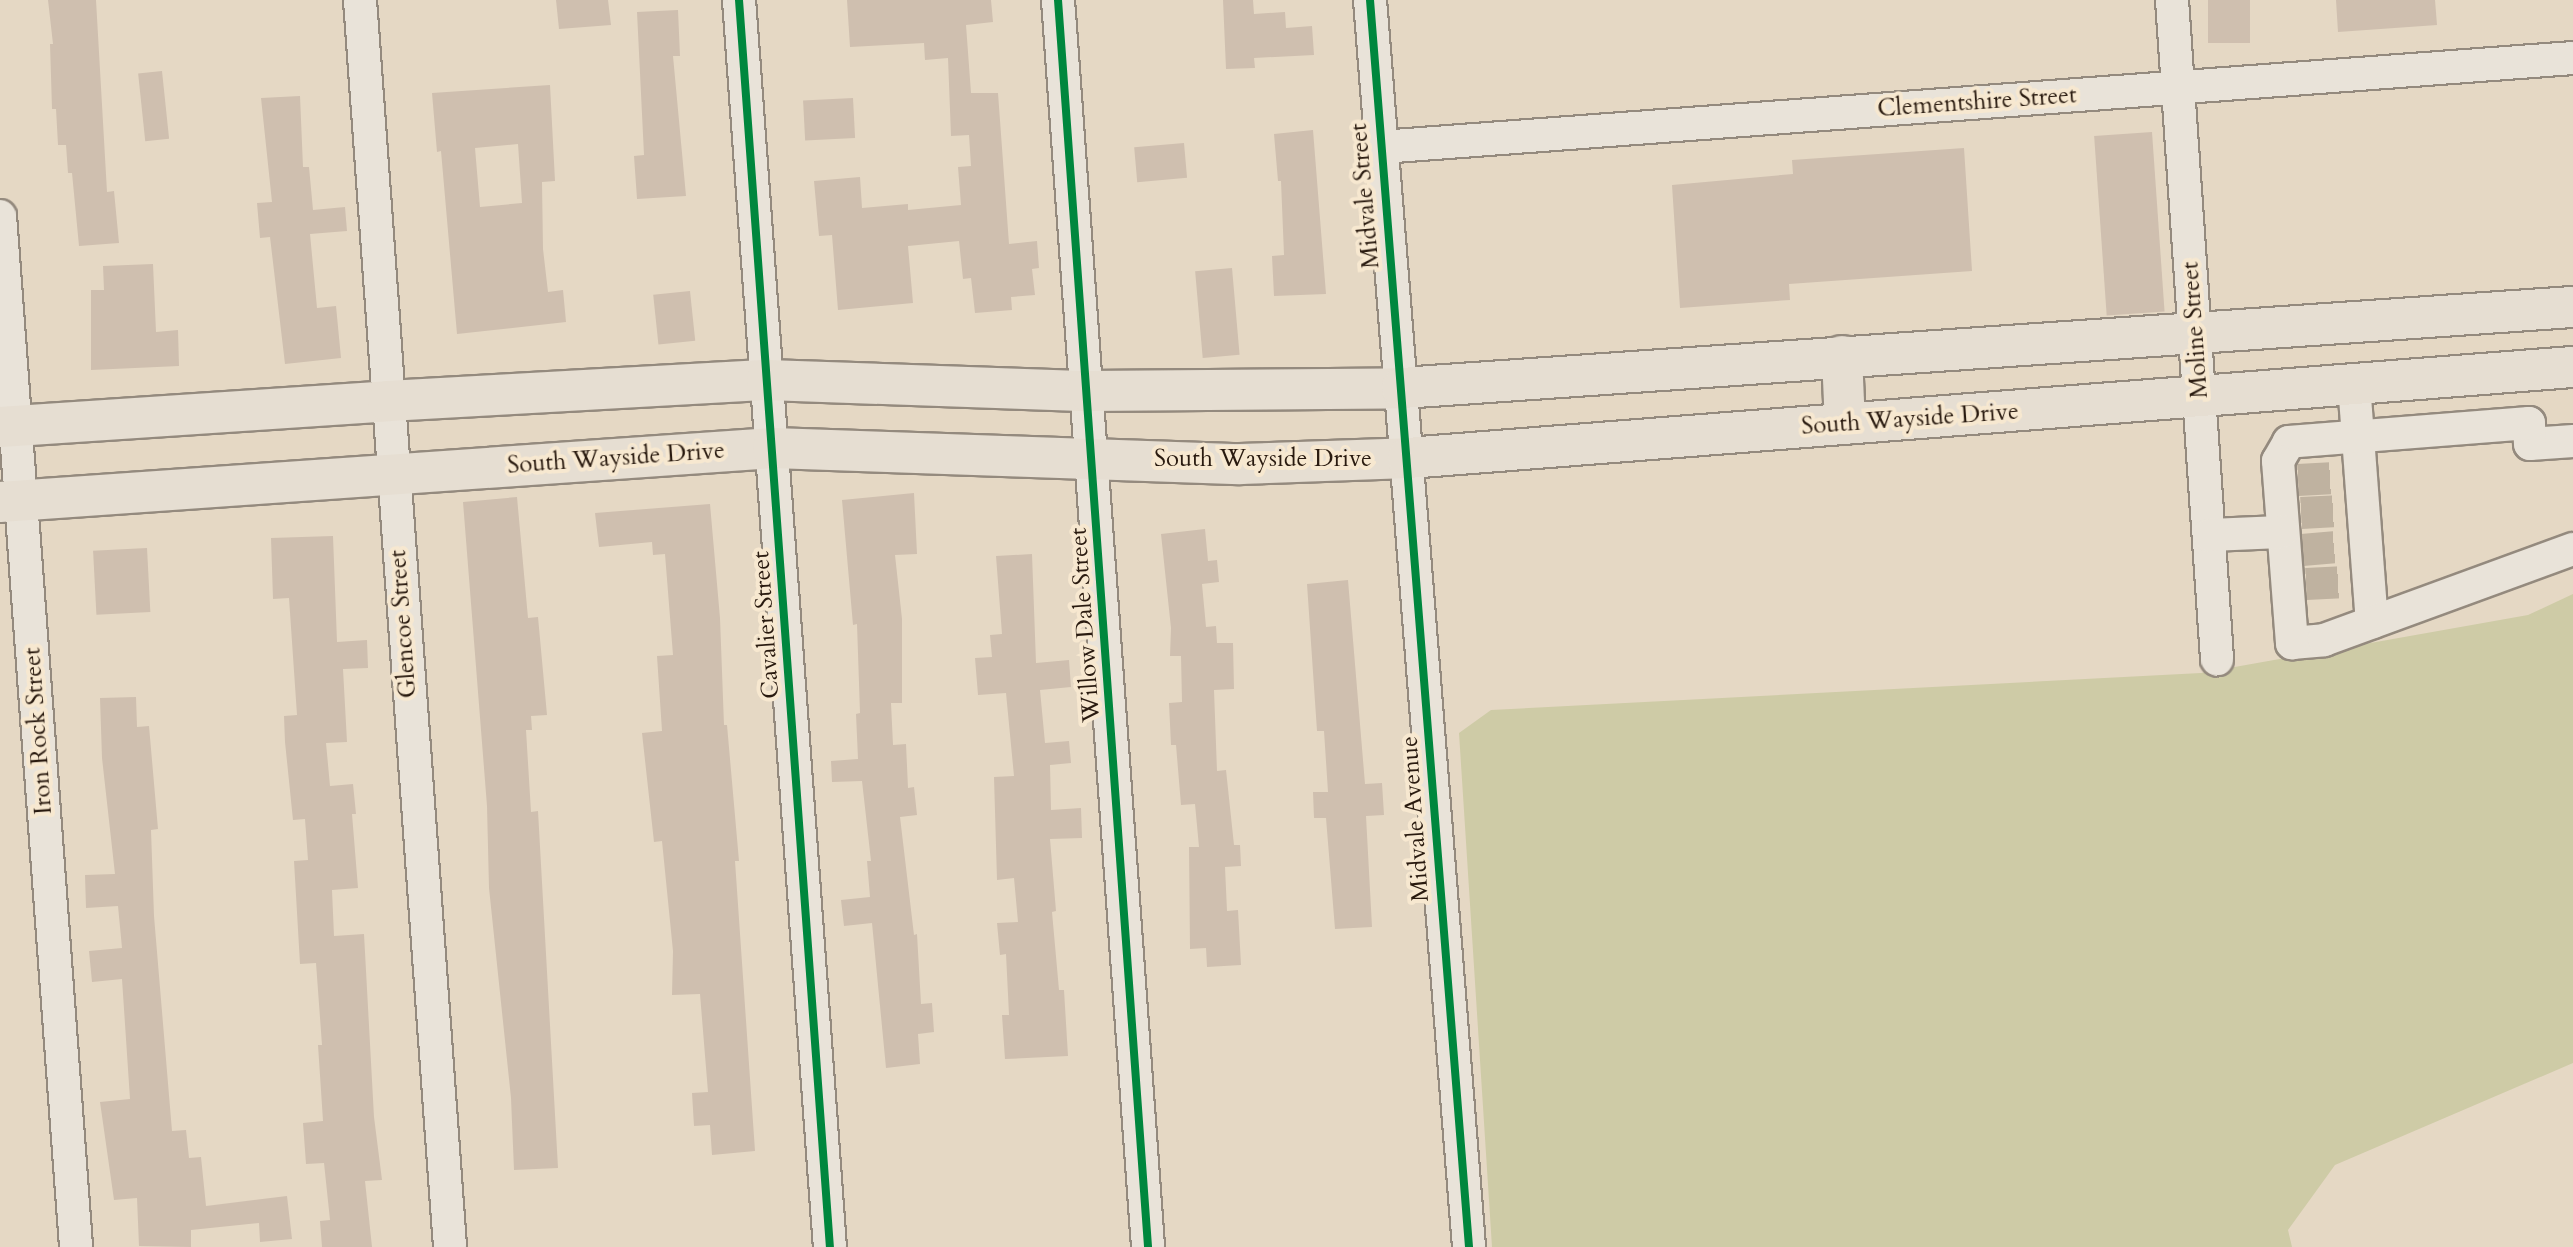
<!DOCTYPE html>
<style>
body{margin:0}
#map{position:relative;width:2573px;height:1247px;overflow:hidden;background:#e5d8c4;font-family:Cardo,serif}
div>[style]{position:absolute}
.green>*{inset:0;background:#cecba6}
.building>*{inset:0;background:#cfbfaf;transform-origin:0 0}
.minor-tunnel>*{height:32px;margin-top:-16px;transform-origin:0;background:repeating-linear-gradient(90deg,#bfb2a0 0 32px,transparent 0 48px)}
.roads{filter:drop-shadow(2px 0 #948a7e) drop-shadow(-2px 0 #948a7e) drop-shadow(0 2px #948a7e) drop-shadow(0 -2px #948a7e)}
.minor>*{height:32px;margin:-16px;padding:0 16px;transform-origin:16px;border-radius:16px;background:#e9e3d9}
.major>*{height:40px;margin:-20px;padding:0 20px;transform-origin:20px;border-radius:20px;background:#e6ded2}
.cycleway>*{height:8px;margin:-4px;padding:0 4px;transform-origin:4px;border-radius:4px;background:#00873e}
span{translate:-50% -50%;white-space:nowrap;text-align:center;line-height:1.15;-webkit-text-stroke:8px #f7e8d0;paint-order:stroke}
.street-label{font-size:24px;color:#291a0f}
</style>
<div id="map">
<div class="green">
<i style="clip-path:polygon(2573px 594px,2573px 1063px,2335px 1165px,2288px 1230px,2292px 1247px,1492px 1247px,1459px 733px,1491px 710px,2201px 673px,2528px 615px)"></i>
</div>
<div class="building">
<i style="clip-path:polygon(48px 0,96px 0,107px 192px,114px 191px,119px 243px,79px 246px,72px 173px,68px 173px,66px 145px,58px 145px,56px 109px,52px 109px,50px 44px,53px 44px)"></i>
<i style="clip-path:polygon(556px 0,608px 0,611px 25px,559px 29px)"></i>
<i style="clip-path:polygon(847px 0,991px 0,993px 22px,966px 25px,971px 93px,998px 93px,1009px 244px,1037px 241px,1039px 268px,1032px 269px,1035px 295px,1011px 297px,1012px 310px,975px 313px,971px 278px,963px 279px,959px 241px,908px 246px,913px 303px,838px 310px,832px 235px,819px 236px,814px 181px,860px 177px,862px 208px,908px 204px,908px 210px,961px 205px,958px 167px,971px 166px,969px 135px,951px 136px,948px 58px,925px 60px,924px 43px,850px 47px)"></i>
<i style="clip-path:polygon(1223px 0,1253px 0,1254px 14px,1285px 12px,1286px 28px,1312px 26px,1314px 55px,1254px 58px,1255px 68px,1226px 69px)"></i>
<i style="left:2208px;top:0;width:42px;height:43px"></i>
<i style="clip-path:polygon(2336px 0,2435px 0,2437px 25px,2338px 32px)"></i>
<i style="clip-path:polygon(678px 10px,680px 56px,673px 56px,686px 196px,637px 199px,634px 156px,644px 155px,637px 12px)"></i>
<i style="left:162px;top:71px;width:68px;height:24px;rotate:84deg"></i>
<i style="clip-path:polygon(evenodd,550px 85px,555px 181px,542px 182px,543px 249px,548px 292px,563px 290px,566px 322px,457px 334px,441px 151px,437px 152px,432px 93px,550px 85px,518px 144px,522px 203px,480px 207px,475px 148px,518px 144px)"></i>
<i style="clip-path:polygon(300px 96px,303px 167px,309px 167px,313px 210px,345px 207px,347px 231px,310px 234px,317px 308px,336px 306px,341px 358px,285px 364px,270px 237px,260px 238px,257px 203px,272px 202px,261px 98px)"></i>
<i style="left:853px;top:98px;width:40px;height:50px;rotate:87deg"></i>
<i style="clip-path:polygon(1313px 130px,1326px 294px,1274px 296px,1272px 256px,1284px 255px,1281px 181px,1278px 181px,1274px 134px)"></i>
<i style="left:2152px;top:132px;width:180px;height:58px;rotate:86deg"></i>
<i style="left:1184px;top:143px;width:35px;height:50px;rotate:85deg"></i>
<i style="clip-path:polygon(1964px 148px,1972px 271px,1789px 284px,1790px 300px,1680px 308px,1672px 185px,1793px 174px,1792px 160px)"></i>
<i style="clip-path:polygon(153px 264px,156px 332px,178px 330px,179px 366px,91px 370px,91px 290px,104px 290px,103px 266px)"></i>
<i style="left:1232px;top:268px;width:87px;height:37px;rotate:85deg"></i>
<i style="left:690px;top:291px;width:50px;height:37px;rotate:84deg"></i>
<i style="clip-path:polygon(914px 493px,917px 554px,895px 555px,902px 619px,902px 703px,891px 703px,893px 745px,906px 744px,908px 788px,914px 787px,917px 815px,900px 817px,914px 935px,917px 934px,921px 1004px,932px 1003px,934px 1032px,918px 1034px,920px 1064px,886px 1068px,872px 923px,844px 926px,841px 900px,870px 897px,867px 861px,871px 861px,862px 781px,832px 782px,831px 761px,858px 759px,856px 714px,860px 713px,857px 624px,853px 625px,842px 500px)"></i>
<i style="clip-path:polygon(517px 497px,528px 618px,538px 617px,547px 715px,531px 716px,532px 730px,526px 730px,531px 812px,538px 811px,558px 1168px,514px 1170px,511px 1098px,489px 888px,487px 806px,463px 502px)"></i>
<i style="clip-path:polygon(710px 504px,720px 618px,724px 725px,727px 725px,739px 861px,735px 861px,755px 1151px,712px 1155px,710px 1125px,694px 1126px,692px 1093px,708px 1092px,700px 994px,672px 995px,673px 951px,662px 841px,654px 842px,642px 733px,662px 731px,657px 656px,673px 655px,665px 554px,653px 555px,652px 542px,599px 547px,595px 513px)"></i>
<i style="clip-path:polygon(1205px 529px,1208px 561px,1217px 560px,1219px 582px,1202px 584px,1206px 627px,1216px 626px,1217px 643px,1233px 643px,1234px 689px,1214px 690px,1217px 771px,1226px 770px,1234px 845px,1240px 845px,1241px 866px,1225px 867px,1227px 911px,1238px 910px,1241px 965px,1207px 967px,1206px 948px,1190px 949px,1189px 847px,1199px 847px,1195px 804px,1181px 805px,1176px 745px,1171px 745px,1169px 703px,1182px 702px,1181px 656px,1170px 656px,1171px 628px,1161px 534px)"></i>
<i style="clip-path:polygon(333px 536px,337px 642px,367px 640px,368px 668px,343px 669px,347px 742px,326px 743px,330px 786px,353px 784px,356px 814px,352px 814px,358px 888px,332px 890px,334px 936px,364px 934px,374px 1117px,382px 1180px,365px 1181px,372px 1247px,322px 1247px,320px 1221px,330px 1220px,324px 1163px,306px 1164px,303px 1123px,323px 1121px,318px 1045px,322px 1045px,316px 963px,300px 964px,294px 861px,308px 860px,305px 819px,293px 820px,285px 742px,284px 716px,297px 715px,289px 598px,273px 599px,271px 538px)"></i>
<i style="left:147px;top:548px;width:64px;height:54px;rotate:87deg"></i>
<i style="clip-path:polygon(1032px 554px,1036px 663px,1069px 660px,1071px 687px,1040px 690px,1045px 743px,1069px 741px,1071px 763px,1050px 765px,1051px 810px,1081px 808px,1082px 838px,1050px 839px,1056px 911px,1052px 912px,1059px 990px,1064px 990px,1068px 1056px,1005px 1059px,1002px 1015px,1009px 1015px,1006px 954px,1000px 955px,997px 923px,1018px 922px,1014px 878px,997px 880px,994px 777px,1014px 776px,1006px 693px,978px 695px,975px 658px,992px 657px,990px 635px,1002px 634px,996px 556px)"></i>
<i style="clip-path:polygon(1348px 580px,1365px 784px,1382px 783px,1384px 815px,1366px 816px,1372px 927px,1335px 929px,1326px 818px,1314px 818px,1313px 792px,1328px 792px,1324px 731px,1317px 731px,1307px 584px)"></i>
<i style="clip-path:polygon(136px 697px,137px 727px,149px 726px,158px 829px,151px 830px,154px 916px,172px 1131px,186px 1130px,189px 1158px,201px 1157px,206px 1206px,287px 1196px,292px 1239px,260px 1242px,259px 1223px,191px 1230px,191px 1247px,139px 1246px,137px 1198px,114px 1200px,100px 1102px,130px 1099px,122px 979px,92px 982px,89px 951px,122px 948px,118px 906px,86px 908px,85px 875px,115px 874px,102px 758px,100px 698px)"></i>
</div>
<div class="minor-tunnel">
<i style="left:2298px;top:480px;width:37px;rotate:-3deg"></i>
<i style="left:2301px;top:513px;width:36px;rotate:-3deg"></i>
<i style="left:2302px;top:550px;width:35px;rotate:-5deg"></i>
<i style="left:2306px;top:584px;width:35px;rotate:-3deg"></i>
</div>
<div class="roads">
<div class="minor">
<i style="left:360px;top:0;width:1250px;rotate:85.87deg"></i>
<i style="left:739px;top:0;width:1250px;rotate:85.83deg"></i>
<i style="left:1058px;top:0;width:1250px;rotate:85.87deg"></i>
<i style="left:1370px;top:0;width:1251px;rotate:85.46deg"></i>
<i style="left:2172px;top:0;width:661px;rotate:86.09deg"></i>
<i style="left:1381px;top:147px;width:1195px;rotate:-4.27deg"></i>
<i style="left:0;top:216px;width:1034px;rotate:85.78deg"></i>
<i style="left:2354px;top:384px;width:239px;rotate:85.7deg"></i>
<i style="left:2573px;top:441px;width:43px;rotate:176deg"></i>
<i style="left:2530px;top:444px;width:21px;rotate:-93deg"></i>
<i style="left:2529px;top:423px;width:241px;rotate:175.5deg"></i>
<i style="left:2289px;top:442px;width:22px;rotate:120deg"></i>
<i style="left:2278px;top:461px;width:183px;rotate:85.6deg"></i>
<i style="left:2292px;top:643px;width:32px;rotate:-5deg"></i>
<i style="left:2324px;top:640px;width:265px;rotate:-20.1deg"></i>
<i style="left:2209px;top:535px;width:73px;rotate:-2.4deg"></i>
</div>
<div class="major">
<i style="left:1842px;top:356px;width:68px;rotate:87.5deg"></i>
<i style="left:0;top:427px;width:389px;rotate:-3.8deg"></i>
<i style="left:388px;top:401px;width:380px;rotate:-3.2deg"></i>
<i style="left:767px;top:380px;width:321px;rotate:2deg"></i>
<i style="left:1088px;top:391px;width:314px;rotate:-0.5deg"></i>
<i style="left:1402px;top:388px;width:1174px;rotate:-3.96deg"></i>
<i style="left:0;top:502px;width:775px;rotate:-4deg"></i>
<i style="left:773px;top:448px;width:467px;rotate:2deg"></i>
<i style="left:1240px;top:464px;width:168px;rotate:-2deg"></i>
<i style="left:1408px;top:458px;width:1169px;rotate:-4.47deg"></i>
</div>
</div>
<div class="cycleway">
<i style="left:739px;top:0;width:1250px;rotate:85.83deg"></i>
<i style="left:1058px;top:0;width:1250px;rotate:85.87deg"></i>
<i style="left:1370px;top:0;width:1251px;rotate:85.46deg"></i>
</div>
<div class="street-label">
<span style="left:1977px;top:102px;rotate:-4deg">Clementshire Street</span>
<span style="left:1365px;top:196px;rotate:-95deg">Midvale Street</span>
<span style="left:2195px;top:330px;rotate:-94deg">Moline Street</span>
<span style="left:1910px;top:419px;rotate:-4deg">South Wayside Drive</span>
<span style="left:616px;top:458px;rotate:-4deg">South Wayside Drive</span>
<span style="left:1263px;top:459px">South Wayside Drive</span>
<span style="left:403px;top:624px;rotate:-94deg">Glencoe Street</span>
<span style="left:766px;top:625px;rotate:-94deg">Cavalier Street</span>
<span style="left:1085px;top:625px;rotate:-94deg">Willow Dale Street</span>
<span style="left:38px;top:731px;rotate:-94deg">Iron Rock Street</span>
<span style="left:1415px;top:819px;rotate:-94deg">Midvale Avenue</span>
</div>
</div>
